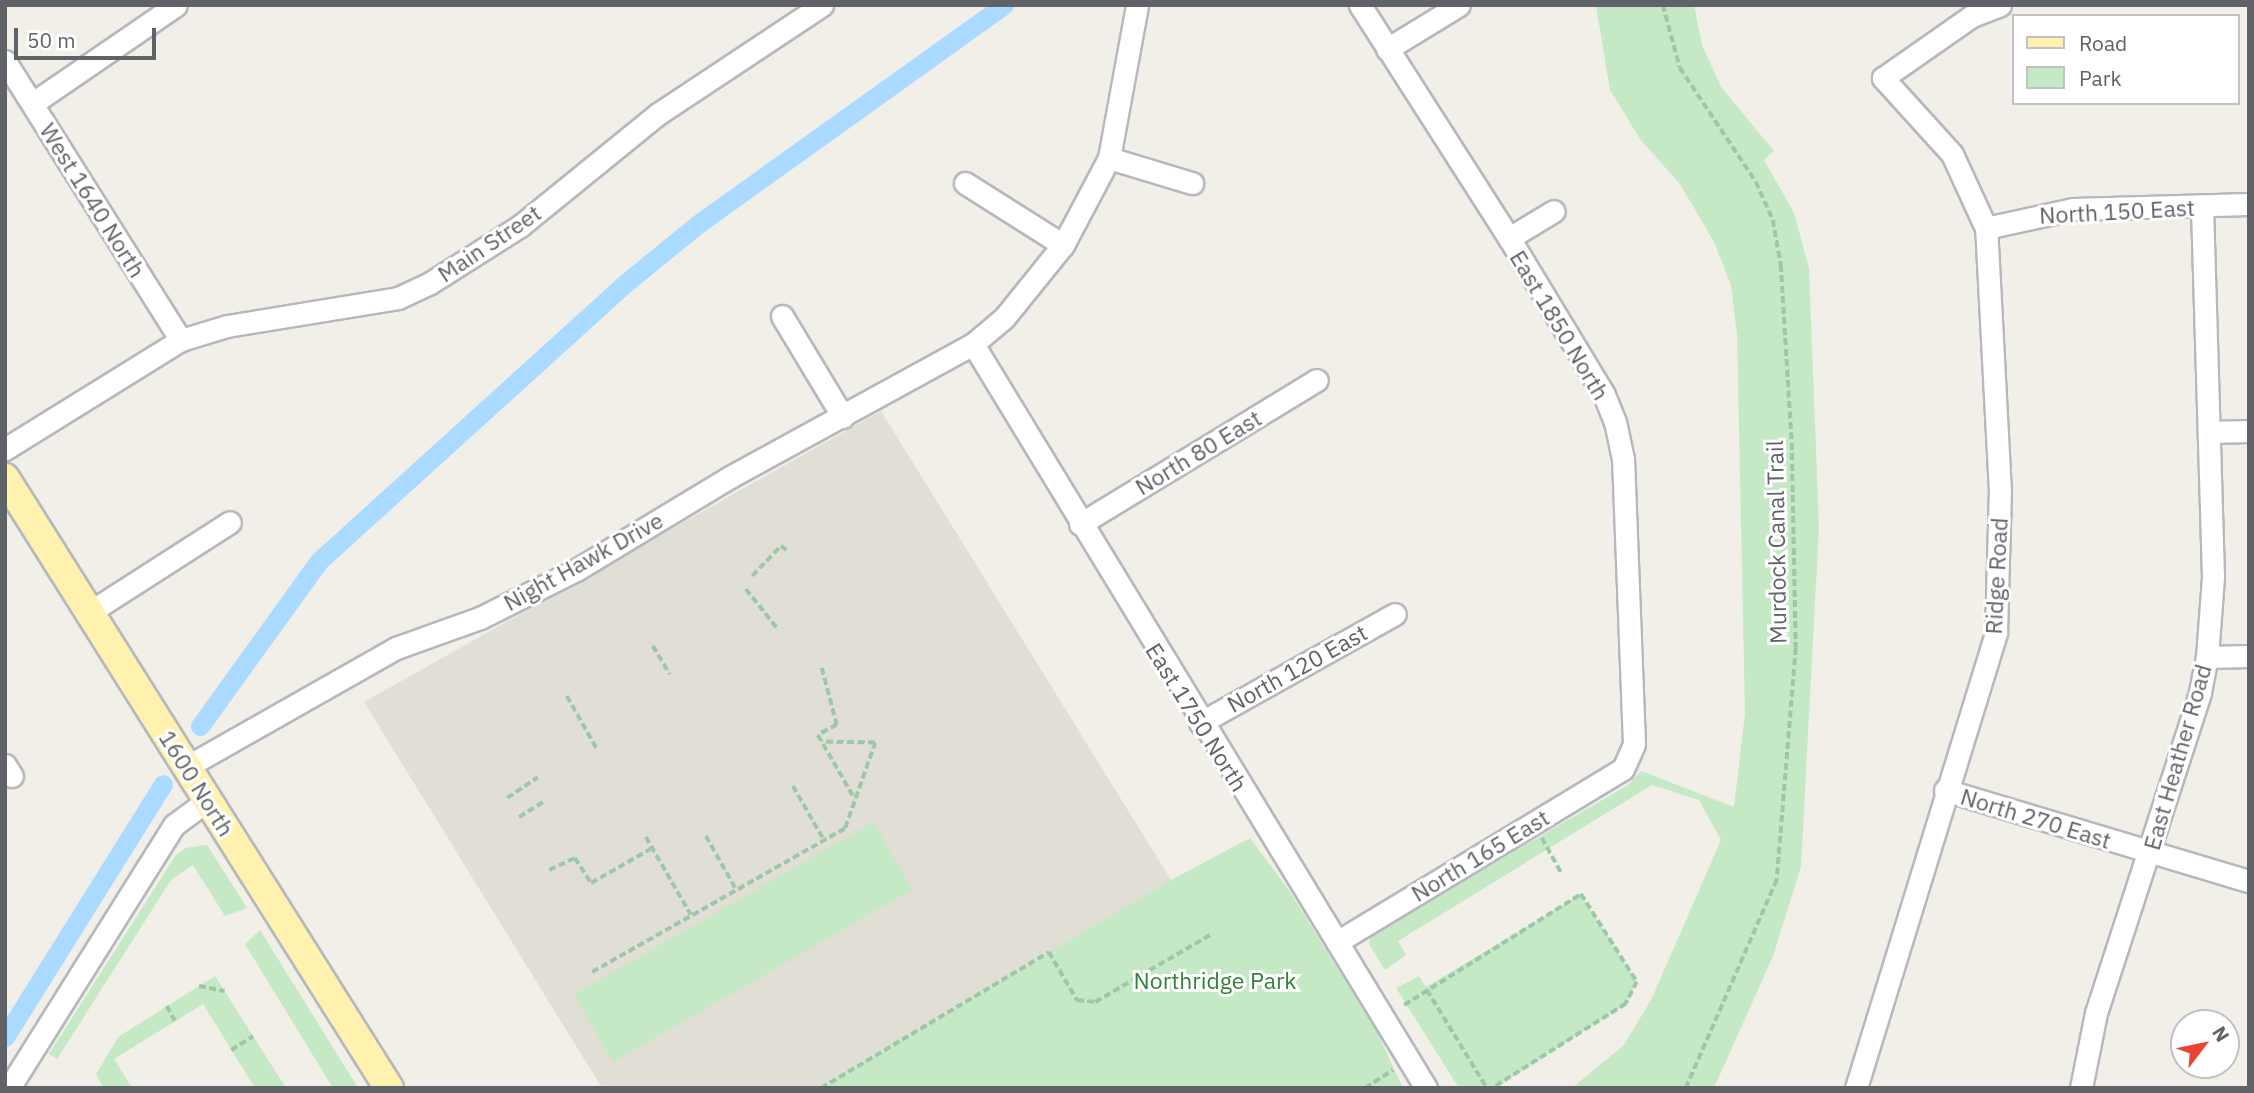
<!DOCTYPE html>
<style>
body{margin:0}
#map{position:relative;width:2254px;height:1093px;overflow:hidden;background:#f1efe8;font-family:"IBM Plex Sans",sans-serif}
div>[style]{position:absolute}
.education>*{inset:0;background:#e1ded6}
.green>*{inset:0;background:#c5e8c5;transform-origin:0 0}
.canal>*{height:19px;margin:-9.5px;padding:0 9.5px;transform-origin:9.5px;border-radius:9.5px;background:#aadaff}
.path>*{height:3.5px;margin-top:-1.75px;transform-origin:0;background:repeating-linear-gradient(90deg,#9cc7a9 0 7px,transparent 0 10.5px)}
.roads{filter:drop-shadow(2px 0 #b5b8bc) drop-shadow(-2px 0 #b5b8bc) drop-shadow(0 2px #b5b8bc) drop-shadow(0 -2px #b5b8bc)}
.minor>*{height:21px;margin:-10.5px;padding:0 10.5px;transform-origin:10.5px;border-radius:10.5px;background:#fff}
.major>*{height:28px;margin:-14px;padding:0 14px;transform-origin:14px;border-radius:14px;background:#fff2af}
span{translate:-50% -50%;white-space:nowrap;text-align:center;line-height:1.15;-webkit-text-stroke:6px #fff;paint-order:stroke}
.street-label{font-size:23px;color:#5f6368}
.park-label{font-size:23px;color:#348238}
.frame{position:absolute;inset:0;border:7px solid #5f6368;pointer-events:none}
.legend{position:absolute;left:2012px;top:14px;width:228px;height:91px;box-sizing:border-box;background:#fff;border:2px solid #bfc1c3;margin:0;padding:9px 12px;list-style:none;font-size:21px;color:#5f6368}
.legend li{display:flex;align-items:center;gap:14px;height:35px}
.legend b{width:35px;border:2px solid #bfc1c3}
.north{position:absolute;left:2170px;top:1009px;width:70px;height:70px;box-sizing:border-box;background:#fff;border:2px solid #bfc1c3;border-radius:50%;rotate:58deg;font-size:19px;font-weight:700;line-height:28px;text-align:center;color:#5f6368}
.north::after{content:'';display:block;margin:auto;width:24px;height:32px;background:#ea4335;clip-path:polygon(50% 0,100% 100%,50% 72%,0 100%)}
.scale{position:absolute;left:14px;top:28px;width:142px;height:32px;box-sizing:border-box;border:4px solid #5f6368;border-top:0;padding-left:9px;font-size:21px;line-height:24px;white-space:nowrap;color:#5f6368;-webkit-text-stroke:5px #fff;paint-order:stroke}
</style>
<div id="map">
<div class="education">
<i style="clip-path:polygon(881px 411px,1171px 880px,820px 1088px,602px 1088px,364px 702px)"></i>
</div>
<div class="green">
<i style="clip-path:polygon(1596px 5px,1694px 5px,1702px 45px,1721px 87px,1774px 151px,1764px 160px,1794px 213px,1809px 268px,1819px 527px,1801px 867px,1773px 956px,1714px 1088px,1572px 1088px,1624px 1045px,1652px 998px,1721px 840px,1699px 800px,1652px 785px,1398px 941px,1406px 955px,1385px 970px,1369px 944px,1372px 934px,1628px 785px,1641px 771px,1734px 807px,1745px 713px,1737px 335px,1731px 285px,1714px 242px,1680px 184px,1640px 139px,1610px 90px)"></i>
<i style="left:873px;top:822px;width:78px;height:345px;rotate:60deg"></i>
<i style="clip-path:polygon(1250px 838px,1288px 889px,1376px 1030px,1403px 1088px,820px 1088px,1171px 880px)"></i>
<i style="clip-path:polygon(207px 845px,247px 908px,225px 916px,193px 865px,171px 880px,57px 1059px,49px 1054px,176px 855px,186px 848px)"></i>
<i style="clip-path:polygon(1581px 894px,1637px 982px,1626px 1004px,1495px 1088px,1459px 1088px,1396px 988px,1419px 976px,1426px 987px)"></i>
<i style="clip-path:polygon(260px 930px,358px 1088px,333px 1088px,245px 944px)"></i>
<i style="clip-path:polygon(215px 976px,286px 1088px,255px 1088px,203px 1004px,114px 1059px,132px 1088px,104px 1088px,96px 1074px,118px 1037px)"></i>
</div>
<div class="canal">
<i style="left:200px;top:726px;width:203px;rotate:-54.2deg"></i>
<i style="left:319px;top:561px;width:409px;rotate:-42.2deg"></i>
<i style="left:622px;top:286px;width:98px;rotate:-39.2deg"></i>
<i style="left:698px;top:224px;width:376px;rotate:-35.6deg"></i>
<i style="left:5px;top:1037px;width:298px;rotate:-58deg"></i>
</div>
<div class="path">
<i style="left:1663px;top:5px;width:65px;rotate:74.9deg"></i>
<i style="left:1680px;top:68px;width:137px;rotate:56.3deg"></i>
<i style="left:1756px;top:182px;width:42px;rotate:65.9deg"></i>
<i style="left:1773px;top:220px;width:46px;rotate:79.9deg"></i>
<i style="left:1781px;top:265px;width:178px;rotate:86.5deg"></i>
<i style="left:1792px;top:443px;width:205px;rotate:88.9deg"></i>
<i style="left:1796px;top:648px;width:233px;rotate:94.7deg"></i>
<i style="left:1777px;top:880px;width:227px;rotate:113.6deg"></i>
<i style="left:752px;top:576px;width:42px;rotate:-46deg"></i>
<i style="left:781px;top:546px;width:10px;rotate:37deg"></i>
<i style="left:746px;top:589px;width:50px;rotate:51.5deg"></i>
<i style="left:653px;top:646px;width:33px;rotate:59deg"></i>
<i style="left:822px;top:668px;width:59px;rotate:75.3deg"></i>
<i style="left:837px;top:725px;width:21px;rotate:152deg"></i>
<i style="left:818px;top:735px;width:74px;rotate:60deg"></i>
<i style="left:567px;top:696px;width:61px;rotate:60.5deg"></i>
<i style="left:793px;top:786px;width:62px;rotate:60.1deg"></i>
<i style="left:507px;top:798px;width:37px;rotate:-34deg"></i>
<i style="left:519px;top:817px;width:31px;rotate:-32deg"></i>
<i style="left:706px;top:836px;width:61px;rotate:60.5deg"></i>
<i style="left:646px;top:837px;width:90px;rotate:60deg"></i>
<i style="left:1542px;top:838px;width:39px;rotate:61deg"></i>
<i style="left:549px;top:870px;width:29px;rotate:-25deg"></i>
<i style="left:575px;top:858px;width:30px;rotate:57deg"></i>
<i style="left:591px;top:883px;width:70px;rotate:-29.8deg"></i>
<i style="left:592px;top:972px;width:291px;rotate:-29.6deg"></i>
<i style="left:845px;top:828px;width:90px;rotate:-70.6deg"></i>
<i style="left:875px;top:743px;width:53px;rotate:-178.9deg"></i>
<i style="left:199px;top:986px;width:26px;rotate:11deg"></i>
<i style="left:1427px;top:990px;width:115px;rotate:58.5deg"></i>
<i style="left:1404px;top:1005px;width:209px;rotate:-32.1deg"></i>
<i style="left:1581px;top:894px;width:104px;rotate:57.5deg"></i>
<i style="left:1637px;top:982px;width:25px;rotate:117deg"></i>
<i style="left:1626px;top:1004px;width:157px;rotate:147.7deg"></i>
<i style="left:167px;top:1006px;width:17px;rotate:62deg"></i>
<i style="left:231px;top:1050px;width:26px;rotate:-32deg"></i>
<i style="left:821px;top:1088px;width:265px;rotate:-30.8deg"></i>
<i style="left:1049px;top:952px;width:56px;rotate:59.7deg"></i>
<i style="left:1077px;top:1000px;width:18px;rotate:6deg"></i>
<i style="left:1095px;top:1002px;width:133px;rotate:-30.2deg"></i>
<i style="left:1365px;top:1088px;width:33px;rotate:-33deg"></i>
</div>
<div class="roads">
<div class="minor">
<i style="left:1387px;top:49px;width:84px;rotate:-31.4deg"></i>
<i style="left:5px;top:61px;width:330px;rotate:57.8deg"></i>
<i style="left:33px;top:103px;width:173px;rotate:-34.4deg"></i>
<i style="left:1109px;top:158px;width:87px;rotate:16.8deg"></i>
<i style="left:965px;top:183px;width:116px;rotate:32.3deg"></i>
<i style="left:1986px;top:228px;width:89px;rotate:-12.3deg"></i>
<i style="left:2073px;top:209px;width:176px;rotate:-1.6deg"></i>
<i style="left:1509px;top:238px;width:52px;rotate:-31deg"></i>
<i style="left:782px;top:316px;width:118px;rotate:58.9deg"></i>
<i style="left:973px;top:344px;width:871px;rotate:58.66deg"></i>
<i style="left:2209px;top:432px;width:40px;rotate:-1.4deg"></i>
<i style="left:5px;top:449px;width:207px;rotate:-31.8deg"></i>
<i style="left:181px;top:340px;width:48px;rotate:-16.9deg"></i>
<i style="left:227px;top:326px;width:173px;rotate:-9.3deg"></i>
<i style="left:398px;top:298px;width:35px;rotate:-25deg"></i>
<i style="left:430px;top:283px;width:107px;rotate:-32.3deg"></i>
<i style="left:520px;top:226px;width:178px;rotate:-39.1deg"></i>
<i style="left:658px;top:114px;width:197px;rotate:-33.6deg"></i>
<i style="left:1080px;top:524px;width:277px;rotate:-31.3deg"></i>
<i style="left:90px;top:612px;width:166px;rotate:-32.7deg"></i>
<i style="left:2207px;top:657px;width:42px;rotate:-1.4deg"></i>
<i style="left:1200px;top:723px;width:223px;rotate:-29.2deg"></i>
<i style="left:5px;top:765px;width:13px;rotate:58deg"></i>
<i style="left:188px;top:766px;width:239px;rotate:-29.6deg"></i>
<i style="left:396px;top:648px;width:89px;rotate:-19.7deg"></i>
<i style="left:480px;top:618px;width:107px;rotate:-26.6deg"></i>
<i style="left:576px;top:570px;width:180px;rotate:-31.1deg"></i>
<i style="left:730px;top:477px;width:277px;rotate:-28.7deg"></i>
<i style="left:973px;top:344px;width:40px;rotate:-40deg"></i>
<i style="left:1004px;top:318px;width:94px;rotate:-51.1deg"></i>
<i style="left:1063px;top:245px;width:98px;rotate:-62.1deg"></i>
<i style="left:1109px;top:158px;width:156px;rotate:-79.6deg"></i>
<i style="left:1945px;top:790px;width:317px;rotate:16.7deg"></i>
<i style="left:1337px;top:942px;width:334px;rotate:-31.2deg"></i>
<i style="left:1623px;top:769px;width:27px;rotate:-66deg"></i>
<i style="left:1634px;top:744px;width:285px;rotate:-92.2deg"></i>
<i style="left:1623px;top:459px;width:38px;rotate:-102deg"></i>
<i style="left:1615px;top:422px;width:31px;rotate:-112deg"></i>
<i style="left:1603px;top:393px;width:181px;rotate:-121.2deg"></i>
<i style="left:1509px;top:238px;width:277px;rotate:-122.6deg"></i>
<i style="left:9px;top:1088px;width:310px;rotate:-57.9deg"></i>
<i style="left:174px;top:825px;width:42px;rotate:-36.3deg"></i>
<i style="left:1856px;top:1088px;width:477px;rotate:-72.9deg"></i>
<i style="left:1996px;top:632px;width:140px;rotate:-88.4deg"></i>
<i style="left:2000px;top:492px;width:264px;rotate:-93deg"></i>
<i style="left:1986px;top:228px;width:81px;rotate:-114.7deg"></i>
<i style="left:1952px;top:154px;width:103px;rotate:-132.2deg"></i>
<i style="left:1883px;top:78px;width:108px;rotate:-34.9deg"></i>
<i style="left:1972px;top:16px;width:30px;rotate:-21deg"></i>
<i style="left:2081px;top:1088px;width:76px;rotate:-78.7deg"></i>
<i style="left:2096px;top:1013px;width:337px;rotate:-72deg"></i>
<i style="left:2200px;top:692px;width:36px;rotate:-79deg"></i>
<i style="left:2207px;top:657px;width:80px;rotate:-85.7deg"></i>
<i style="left:2213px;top:577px;width:371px;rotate:-91.7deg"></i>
</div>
<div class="major">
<i style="left:5px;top:478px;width:721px;rotate:57.81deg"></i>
</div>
</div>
<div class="street-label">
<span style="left:93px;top:200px;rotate:58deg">West 1640 North</span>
<span style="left:2117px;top:211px;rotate:-3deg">North 150 East</span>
<span style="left:489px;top:243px;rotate:-34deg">Main Street</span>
<span style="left:1560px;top:325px;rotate:59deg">East 1850 North</span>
<span style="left:1198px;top:452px;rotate:-31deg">North 80 East</span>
<span style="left:1776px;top:542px;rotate:-91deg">Murdock Canal Trail</span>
<span style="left:583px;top:561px;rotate:-29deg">Night Hawk Drive</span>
<span style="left:1996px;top:576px;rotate:-87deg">Ridge Road</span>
<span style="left:1297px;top:668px;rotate:-29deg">North 120 East</span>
<span style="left:1197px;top:717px;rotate:58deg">East 1750 North</span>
<span style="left:2177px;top:757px;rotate:-74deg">East Heather Road</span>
<span style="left:197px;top:783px;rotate:58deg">1600 North</span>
<span style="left:2036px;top:818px;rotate:17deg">North 270 East</span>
<span style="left:1480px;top:855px;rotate:-31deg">North 165 East</span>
</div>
<div class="park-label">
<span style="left:1215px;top:980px">Northridge Park</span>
</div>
<div class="frame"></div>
<ul class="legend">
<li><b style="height:9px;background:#fff2af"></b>Road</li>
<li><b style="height:19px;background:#c5e8c5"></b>Park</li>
</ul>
<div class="north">N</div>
<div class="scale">50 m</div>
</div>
